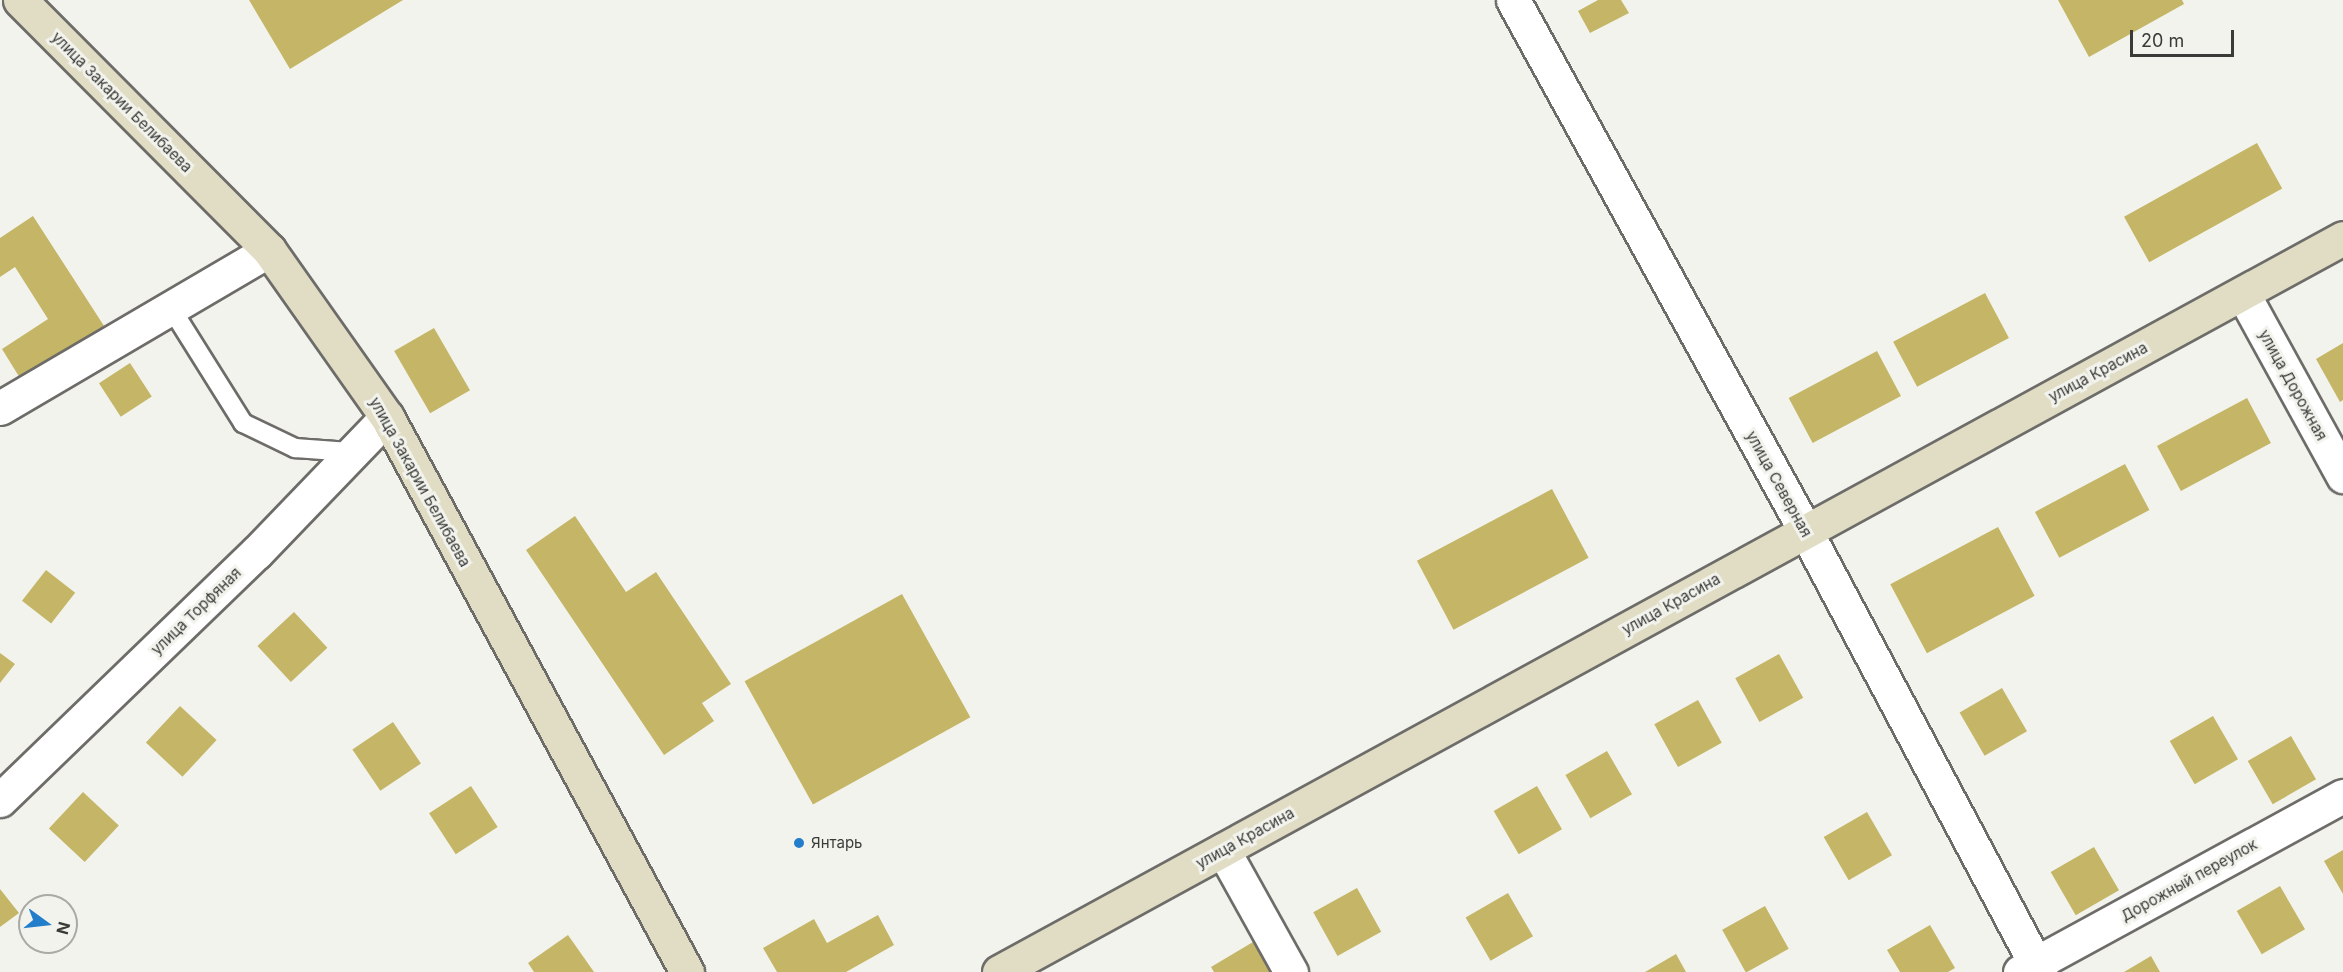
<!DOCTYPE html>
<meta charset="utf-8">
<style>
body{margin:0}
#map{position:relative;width:2343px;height:972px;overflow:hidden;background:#f3f3ee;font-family:Inter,sans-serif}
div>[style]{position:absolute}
.building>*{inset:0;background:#c4b666;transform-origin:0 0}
.roads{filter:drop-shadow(2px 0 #6d6c69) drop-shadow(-2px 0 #6d6c69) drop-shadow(0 2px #6d6c69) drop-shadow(0 -2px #6d6c69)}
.lane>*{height:18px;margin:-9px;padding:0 9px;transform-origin:9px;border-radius:9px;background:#fff}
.street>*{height:33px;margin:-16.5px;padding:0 16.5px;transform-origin:16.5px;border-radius:16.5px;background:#fff}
.secondary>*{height:33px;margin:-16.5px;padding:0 16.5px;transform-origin:16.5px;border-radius:16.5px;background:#e1ddc4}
.dots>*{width:16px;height:16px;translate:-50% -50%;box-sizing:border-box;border:3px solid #f3f3ee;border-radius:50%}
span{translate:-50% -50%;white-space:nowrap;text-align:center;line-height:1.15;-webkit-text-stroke:6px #f3f3ee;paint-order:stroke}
.street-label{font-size:15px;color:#3a3a38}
.poi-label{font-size:15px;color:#3a3a38}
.left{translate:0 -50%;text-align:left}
.north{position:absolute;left:18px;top:894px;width:60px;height:60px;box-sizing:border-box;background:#f3f3ee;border:2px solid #a9a9a5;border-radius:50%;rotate:105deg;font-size:16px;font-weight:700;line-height:24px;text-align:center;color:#3a3a38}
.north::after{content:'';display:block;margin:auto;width:21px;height:27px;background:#227dca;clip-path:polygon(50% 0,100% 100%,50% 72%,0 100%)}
.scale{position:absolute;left:2130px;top:30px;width:104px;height:27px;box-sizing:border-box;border:3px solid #3a3a38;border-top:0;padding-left:8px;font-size:18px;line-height:21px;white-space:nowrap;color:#3a3a38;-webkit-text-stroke:4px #f3f3ee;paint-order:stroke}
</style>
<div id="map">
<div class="building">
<i style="clip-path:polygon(249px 0,403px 0,290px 69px)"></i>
<i style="clip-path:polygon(1598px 0,1621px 0,1629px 13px,1590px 33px,1578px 11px)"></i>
<i style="clip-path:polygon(2058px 0,2182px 0,2184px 4px,2089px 57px)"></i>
<i style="left:2257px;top:143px;width:52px;height:152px;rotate:61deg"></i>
<i style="clip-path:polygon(33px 216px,106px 329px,23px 383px,2px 349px,48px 319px,15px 267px,0 277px,0 238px)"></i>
<i style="left:1985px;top:293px;width:51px;height:104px;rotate:62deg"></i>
<i style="left:434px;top:328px;width:72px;height:46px;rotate:60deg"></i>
<i style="clip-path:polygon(2343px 343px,2343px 400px,2340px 402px,2316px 359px)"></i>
<i style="left:1877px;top:351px;width:51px;height:100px;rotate:62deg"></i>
<i style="left:130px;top:363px;width:40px;height:37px;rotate:57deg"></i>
<i style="left:2247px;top:398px;width:51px;height:102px;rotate:62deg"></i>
<i style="left:2125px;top:464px;width:52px;height:102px;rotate:62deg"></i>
<i style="left:1552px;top:489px;width:78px;height:153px;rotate:62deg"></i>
<i style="clip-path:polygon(575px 516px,626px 592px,656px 572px,731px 684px,702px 703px,714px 721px,664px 755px,526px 550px)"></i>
<i style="left:1998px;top:527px;width:78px;height:122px;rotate:62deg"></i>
<i style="left:46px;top:570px;width:37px;height:39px;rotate:38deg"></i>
<i style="left:902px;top:594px;width:141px;height:180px;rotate:61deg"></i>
<i style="left:294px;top:612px;width:49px;height:50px;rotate:47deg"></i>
<i style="clip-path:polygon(0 653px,15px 664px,0 683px)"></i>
<i style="left:1779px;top:654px;width:50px;height:50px;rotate:61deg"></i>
<i style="left:2002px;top:688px;width:50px;height:49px;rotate:60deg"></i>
<i style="left:1698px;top:700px;width:49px;height:50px;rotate:61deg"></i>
<i style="left:180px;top:706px;width:50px;height:50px;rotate:43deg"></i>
<i style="left:2213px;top:716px;width:50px;height:50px;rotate:60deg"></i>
<i style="left:393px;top:722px;width:50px;height:49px;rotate:56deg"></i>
<i style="left:2291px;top:736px;width:50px;height:50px;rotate:60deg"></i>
<i style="left:1607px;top:751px;width:50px;height:48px;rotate:60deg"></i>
<i style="left:471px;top:786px;width:49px;height:50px;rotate:57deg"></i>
<i style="left:1537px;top:786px;width:50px;height:50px;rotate:60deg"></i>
<i style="left:83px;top:792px;width:49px;height:50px;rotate:43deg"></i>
<i style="left:1867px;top:812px;width:50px;height:50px;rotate:60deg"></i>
<i style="left:2094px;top:847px;width:50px;height:50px;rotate:60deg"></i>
<i style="clip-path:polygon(2343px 850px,2343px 894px,2324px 861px)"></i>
<i style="left:2280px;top:886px;width:50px;height:50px;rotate:60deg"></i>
<i style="left:1357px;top:888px;width:50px;height:50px;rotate:61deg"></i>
<i style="clip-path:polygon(0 889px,19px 913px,0 927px)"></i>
<i style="left:1508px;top:893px;width:50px;height:49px;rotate:60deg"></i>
<i style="left:1765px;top:906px;width:49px;height:49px;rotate:61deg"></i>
<i style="clip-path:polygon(878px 915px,894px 945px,846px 972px,777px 972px,763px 948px,814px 919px,827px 943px)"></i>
<i style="clip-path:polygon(1930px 925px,1955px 968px,1948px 972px,1900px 972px,1887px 950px)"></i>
<i style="clip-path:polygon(568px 935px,594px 972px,534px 972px,528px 963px)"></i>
<i style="clip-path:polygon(1253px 942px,1270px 972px,1214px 972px,1211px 967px)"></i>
<i style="clip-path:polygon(1676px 954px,1686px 972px,1645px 972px)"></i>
<i style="clip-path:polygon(2151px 956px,2160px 972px,2124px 972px)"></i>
</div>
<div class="roads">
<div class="lane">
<i style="left:171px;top:308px;width:136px;rotate:57.9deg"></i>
<i style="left:243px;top:423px;width:58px;rotate:25.7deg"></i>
<i style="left:295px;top:448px;width:55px;rotate:4.2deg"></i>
</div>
<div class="street">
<i style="left:1513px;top:0;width:605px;rotate:61.15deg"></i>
<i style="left:1805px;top:530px;width:501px;rotate:62deg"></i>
<i style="left:2243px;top:294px;width:208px;rotate:61.2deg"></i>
<i style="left:0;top:408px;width:312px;rotate:-30.4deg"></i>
<i style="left:0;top:800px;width:356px;rotate:-44deg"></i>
<i style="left:256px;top:553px;width:189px;rotate:-46.1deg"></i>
<i style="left:1223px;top:850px;width:140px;rotate:60.9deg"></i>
<i style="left:2020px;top:972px;width:368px;rotate:-28.6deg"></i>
</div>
<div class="secondary">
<i style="left:20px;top:0;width:353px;rotate:45.1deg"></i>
<i style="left:269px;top:250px;width:204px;rotate:54.8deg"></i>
<i style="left:387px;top:417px;width:631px;rotate:61.61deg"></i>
<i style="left:999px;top:972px;width:1531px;rotate:-28.64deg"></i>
</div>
</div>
<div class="dots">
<i style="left:799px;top:843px;background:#227dca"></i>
</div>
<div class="street-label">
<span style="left:122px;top:102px;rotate:45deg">улица Закарии Белибаева</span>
<span style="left:2098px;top:372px;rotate:-28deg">улица Красина</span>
<span style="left:2293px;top:385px;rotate:61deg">улица Дорожная</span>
<span style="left:420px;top:482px;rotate:61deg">улица Закарии Белибаева</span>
<span style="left:1779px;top:484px;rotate:61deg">улица Северная</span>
<span style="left:1671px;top:604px;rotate:-29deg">улица Красина</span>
<span style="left:196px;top:611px;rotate:-44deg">улица Торфяная</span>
<span style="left:1245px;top:838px;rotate:-29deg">улица Красина</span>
<span style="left:2189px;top:880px;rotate:-29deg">Дорожный переулок</span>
</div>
<div class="poi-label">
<span class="left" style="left:811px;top:843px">Янтарь</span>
</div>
<div class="north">N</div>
<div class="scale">20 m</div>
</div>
